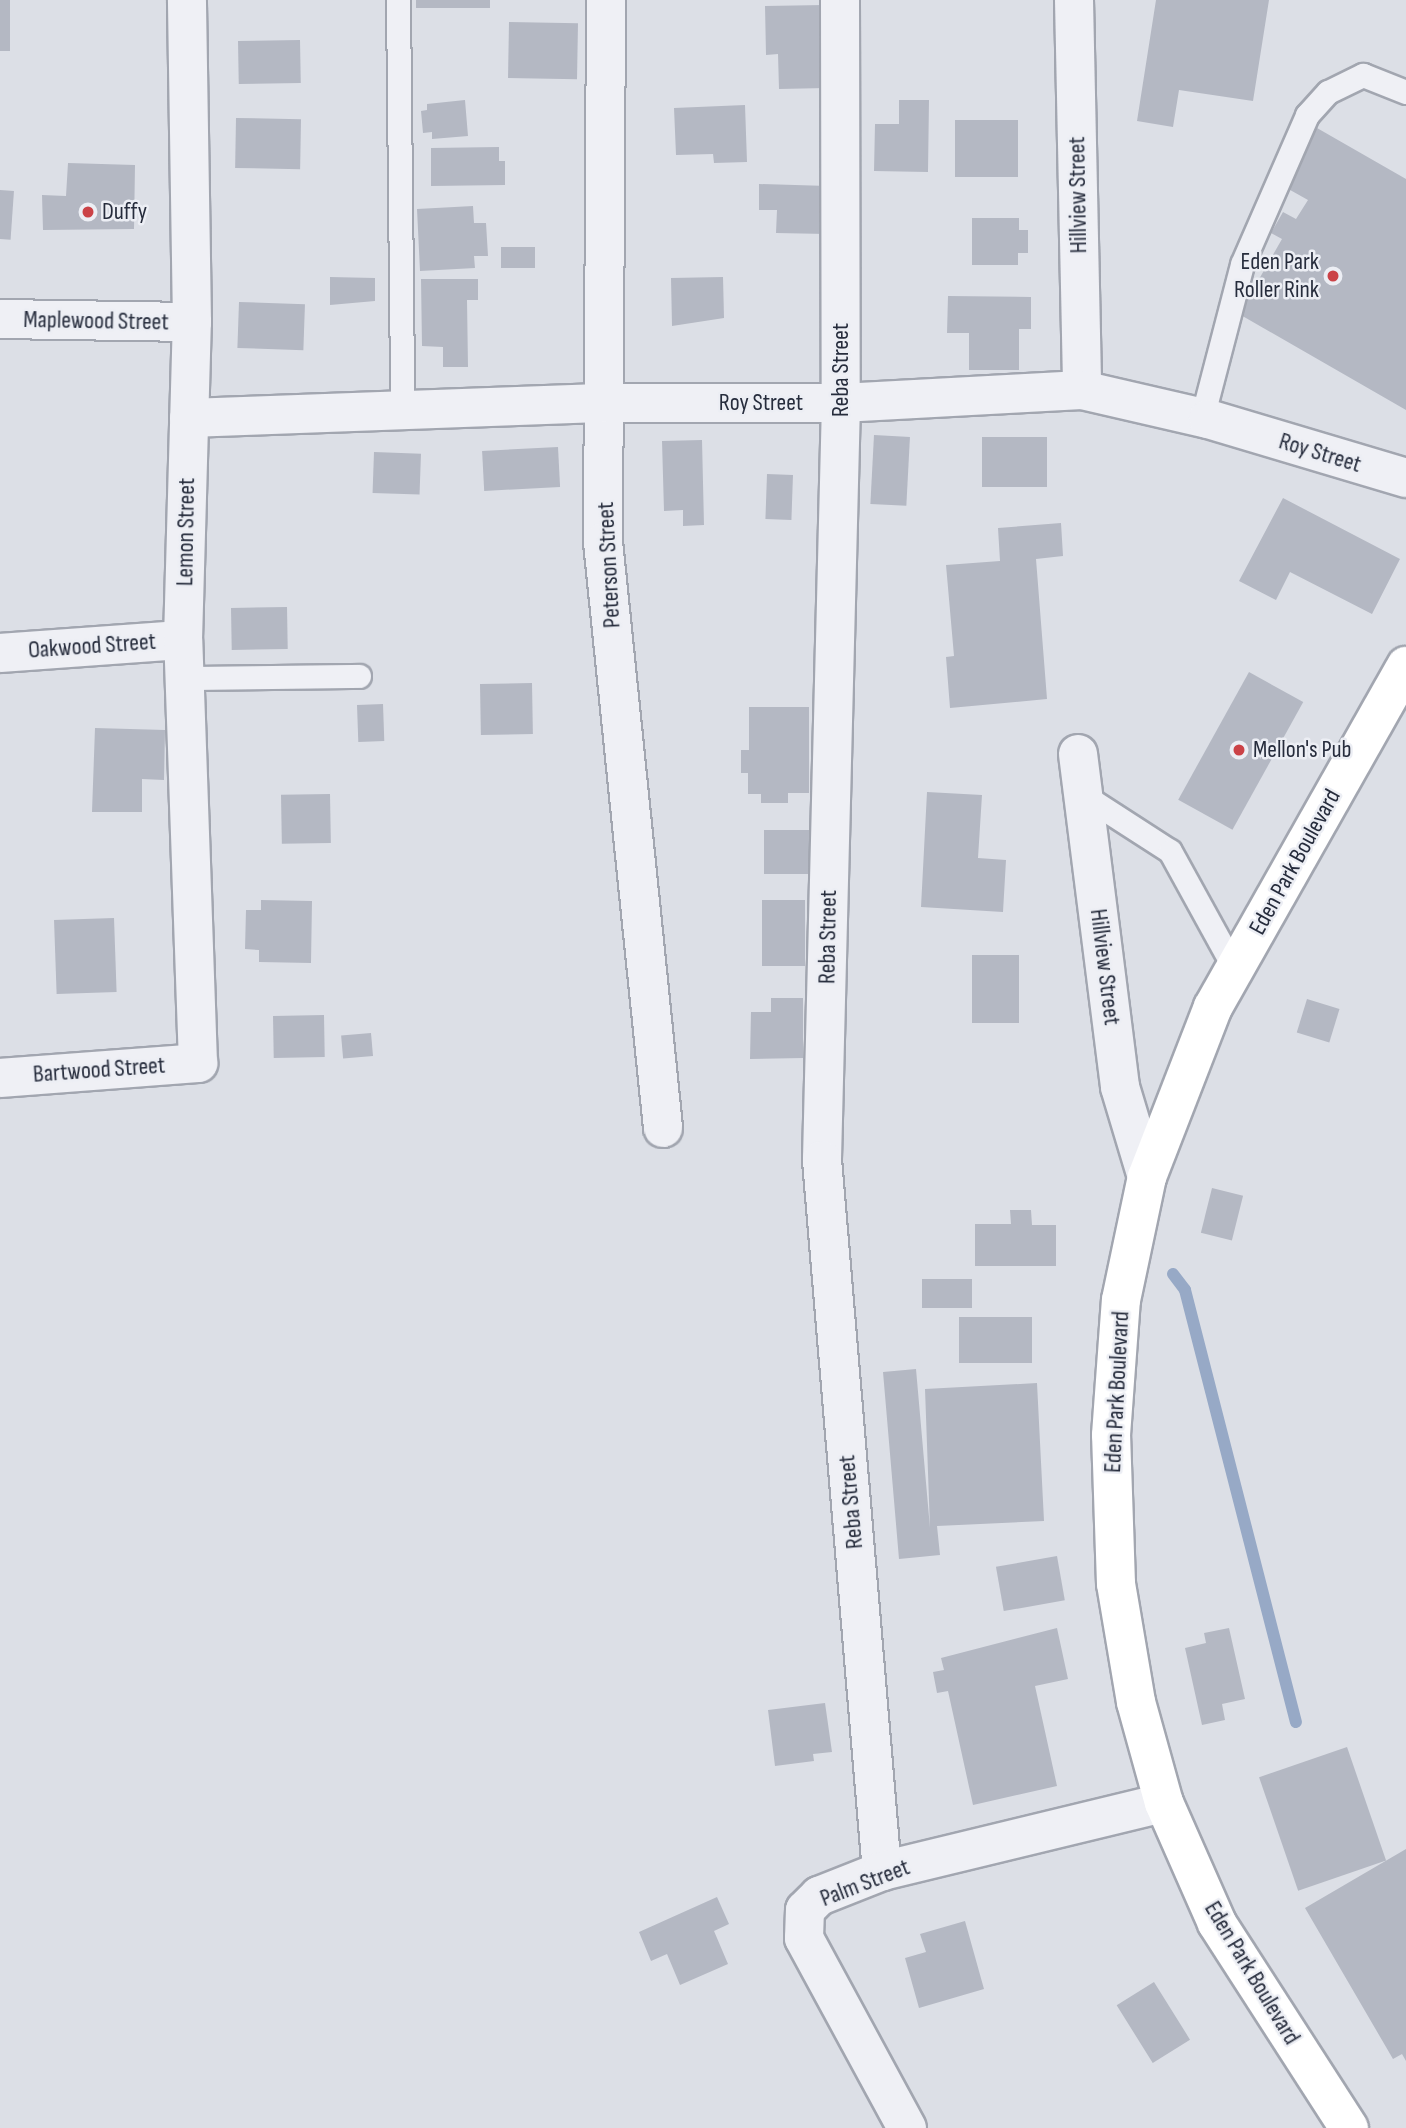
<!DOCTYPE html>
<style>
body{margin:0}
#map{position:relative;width:1406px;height:2128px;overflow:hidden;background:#dcdfe6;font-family:"Sofia Sans Condensed",sans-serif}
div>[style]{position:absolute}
.stream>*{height:12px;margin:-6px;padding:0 6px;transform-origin:6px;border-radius:6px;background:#97a9c6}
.building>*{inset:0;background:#b4b8c3;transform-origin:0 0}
.roads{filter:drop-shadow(2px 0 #a2a6b0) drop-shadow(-2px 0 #a2a6b0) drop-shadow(0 2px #a2a6b0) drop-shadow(0 -2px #a2a6b0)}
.lane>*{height:23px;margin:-11.5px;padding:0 11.5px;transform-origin:11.5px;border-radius:11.5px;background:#eff0f5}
.street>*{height:38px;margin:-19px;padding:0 19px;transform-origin:19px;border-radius:19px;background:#eff0f5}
.secondary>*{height:38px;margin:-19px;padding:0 19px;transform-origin:19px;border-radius:19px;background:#fff}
.dots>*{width:19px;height:19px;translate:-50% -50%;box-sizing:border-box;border:4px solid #eceef4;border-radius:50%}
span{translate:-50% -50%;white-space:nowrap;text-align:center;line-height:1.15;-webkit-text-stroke:5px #eceef4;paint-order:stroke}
.street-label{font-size:24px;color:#262c3c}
.poi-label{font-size:24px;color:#262c3c}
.left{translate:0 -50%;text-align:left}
.right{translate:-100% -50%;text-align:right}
</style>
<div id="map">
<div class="stream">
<i style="left:1173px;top:1274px;width:20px;rotate:53deg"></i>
<i style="left:1185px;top:1290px;width:446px;rotate:75.6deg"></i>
</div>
<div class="building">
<i style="left:0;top:0;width:10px;height:51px"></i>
<i style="left:416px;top:0;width:74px;height:8px"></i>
<i style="clip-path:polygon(1156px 0,1269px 0,1253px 101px,1179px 90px,1173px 127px,1137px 121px)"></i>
<i style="clip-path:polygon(824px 5px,826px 88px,779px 89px,778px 54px,766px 55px,765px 6px)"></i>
<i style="left:509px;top:22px;width:69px;height:56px;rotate:1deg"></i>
<i style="left:300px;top:40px;width:43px;height:62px;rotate:89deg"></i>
<i style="clip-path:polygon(465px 100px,468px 136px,432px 139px,432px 132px,423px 133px,421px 111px,427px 110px,427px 104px)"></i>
<i style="clip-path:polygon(899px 100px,929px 100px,928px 172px,874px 171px,875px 124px,899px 124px)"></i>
<i style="clip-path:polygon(745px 105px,747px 162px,714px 163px,713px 154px,676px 155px,674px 108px)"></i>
<i style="left:236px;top:118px;width:65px;height:50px;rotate:1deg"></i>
<i style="left:955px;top:120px;width:63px;height:57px"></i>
<i style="clip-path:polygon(1317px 128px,1406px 179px,1406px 410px,1239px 314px,1282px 239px,1271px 233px,1283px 212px,1296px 219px,1308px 200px,1283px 186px)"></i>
<i style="clip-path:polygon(499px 147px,499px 161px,505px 161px,505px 185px,431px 186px,431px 148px)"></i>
<i style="clip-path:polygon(68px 163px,135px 165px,134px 229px,43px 230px,42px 195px,66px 196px)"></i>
<i style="clip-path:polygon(759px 184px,828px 186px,827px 234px,776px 233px,777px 210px,759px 210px)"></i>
<i style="left:0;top:190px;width:14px;height:49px;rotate:4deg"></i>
<i style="clip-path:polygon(473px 206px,474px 223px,486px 223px,488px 256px,474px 256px,475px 268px,420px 271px,417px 209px)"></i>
<i style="clip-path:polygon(972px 218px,1019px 218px,1019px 230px,1028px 230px,1028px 253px,1018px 253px,1018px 265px,972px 265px)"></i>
<i style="left:501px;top:247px;width:34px;height:21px"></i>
<i style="clip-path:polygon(330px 277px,375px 278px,375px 301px,330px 305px)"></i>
<i style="clip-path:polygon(723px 277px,724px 318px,672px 326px,671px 278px)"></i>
<i style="clip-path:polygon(421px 279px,478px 279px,478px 300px,467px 300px,468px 367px,443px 367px,443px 347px,422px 346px)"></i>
<i style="clip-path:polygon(948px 296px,1031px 297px,1031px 329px,1019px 329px,1019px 370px,969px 370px,969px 333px,947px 333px)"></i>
<i style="left:239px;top:302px;width:66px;height:46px;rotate:2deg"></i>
<i style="left:874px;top:435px;width:36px;height:69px;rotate:3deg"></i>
<i style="left:982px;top:437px;width:65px;height:50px"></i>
<i style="clip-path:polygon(702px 440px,704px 525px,683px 526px,683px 510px,664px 511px,662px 441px)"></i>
<i style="left:558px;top:447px;width:40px;height:76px;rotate:87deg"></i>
<i style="left:374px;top:452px;width:47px;height:41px;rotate:2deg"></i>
<i style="left:767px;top:474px;width:26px;height:45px;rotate:2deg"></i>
<i style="clip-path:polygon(1283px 498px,1400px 559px,1372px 614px,1290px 572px,1276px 600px,1239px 581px)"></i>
<i style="clip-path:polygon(1061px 523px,1063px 556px,1036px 559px,1047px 699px,950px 708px,946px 657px,954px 656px,946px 565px,1000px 561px,998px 528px)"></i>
<i style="left:287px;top:607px;width:42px;height:56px;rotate:89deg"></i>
<i style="left:1249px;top:672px;width:62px;height:146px;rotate:29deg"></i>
<i style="left:532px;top:683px;width:51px;height:52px;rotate:89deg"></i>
<i style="left:383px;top:704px;width:37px;height:26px;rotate:88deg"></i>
<i style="clip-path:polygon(749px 707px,809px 707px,809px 793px,788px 793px,788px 803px,761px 803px,761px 794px,748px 794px,748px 773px,741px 773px,741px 750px,749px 750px)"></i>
<i style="clip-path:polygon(95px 728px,165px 730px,164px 780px,142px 779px,142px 812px,92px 812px)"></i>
<i style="clip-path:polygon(927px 792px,982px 795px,978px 858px,1006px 860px,1003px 912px,921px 907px)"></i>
<i style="left:330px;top:794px;width:49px;height:49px;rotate:89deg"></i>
<i style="left:764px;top:830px;width:46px;height:44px"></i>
<i style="clip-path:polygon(261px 900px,312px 901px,311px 963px,259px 962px,259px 950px,245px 949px,246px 910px,261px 910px)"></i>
<i style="left:762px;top:900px;width:43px;height:66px"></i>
<i style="left:114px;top:918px;width:74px;height:60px;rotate:88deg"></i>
<i style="left:972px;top:955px;width:47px;height:68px"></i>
<i style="clip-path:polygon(771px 998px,803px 998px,803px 1058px,750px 1059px,751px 1012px,771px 1012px)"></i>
<i style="left:1307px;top:999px;width:34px;height:35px;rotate:17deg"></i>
<i style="left:324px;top:1015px;width:42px;height:51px;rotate:89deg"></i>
<i style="left:371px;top:1033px;width:23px;height:30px;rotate:85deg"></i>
<i style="left:1212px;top:1188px;width:32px;height:46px;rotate:14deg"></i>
<i style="clip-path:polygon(1010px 1210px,1031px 1210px,1032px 1225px,1056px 1225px,1056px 1266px,975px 1266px,975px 1224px,1011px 1224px)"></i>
<i style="left:922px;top:1279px;width:50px;height:29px"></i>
<i style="left:959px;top:1317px;width:73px;height:46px"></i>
<i style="clip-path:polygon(916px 1369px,930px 1528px,925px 1389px,1037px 1383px,1044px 1521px,937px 1526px,940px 1555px,899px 1559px,883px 1372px)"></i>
<i style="left:1057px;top:1556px;width:45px;height:62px;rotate:80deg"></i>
<i style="clip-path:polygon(1057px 1628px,1068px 1679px,1035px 1686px,1057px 1786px,973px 1805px,948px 1691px,937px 1693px,933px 1672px,944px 1670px,941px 1658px)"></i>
<i style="clip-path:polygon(1229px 1628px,1245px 1699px,1222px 1704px,1225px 1720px,1202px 1725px,1185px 1648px,1206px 1643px,1204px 1633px)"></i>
<i style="clip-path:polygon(825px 1703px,832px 1752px,813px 1754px,814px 1761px,775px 1766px,768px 1710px)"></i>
<i style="left:1347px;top:1747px;width:120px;height:93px;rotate:71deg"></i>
<i style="clip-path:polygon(1406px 1849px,1406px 2061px,1402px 2054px,1393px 2059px,1305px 1908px)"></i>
<i style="clip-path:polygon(717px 1897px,729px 1924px,714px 1931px,728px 1964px,680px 1985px,667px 1954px,651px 1961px,639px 1932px)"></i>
<i style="clip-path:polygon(965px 1921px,984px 1989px,919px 2008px,905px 1958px,926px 1952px,920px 1934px)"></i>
<i style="left:1154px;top:1982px;width:68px;height:44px;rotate:58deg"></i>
</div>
<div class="roads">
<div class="lane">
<i style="left:398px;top:0;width:410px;rotate:89.4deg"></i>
<i style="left:1202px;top:418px;width:159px;rotate:-75.4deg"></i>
<i style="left:1242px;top:264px;width:163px;rotate:-66.4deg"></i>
<i style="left:1307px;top:115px;width:31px;rotate:-48deg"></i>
<i style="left:1328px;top:92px;width:39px;rotate:-26deg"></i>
<i style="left:1363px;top:75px;width:46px;rotate:21.6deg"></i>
<i style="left:185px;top:678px;width:174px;rotate:-0.7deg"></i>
<i style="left:1083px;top:795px;width:103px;rotate:32.8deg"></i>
<i style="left:1170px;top:851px;width:135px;rotate:61.2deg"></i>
</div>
<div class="street">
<i style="left:606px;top:0;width:542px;rotate:90.32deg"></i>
<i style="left:603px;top:542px;width:589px;rotate:84.15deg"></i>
<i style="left:840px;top:0;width:403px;rotate:89.9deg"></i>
<i style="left:841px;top:403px;width:757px;rotate:91.44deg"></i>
<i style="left:822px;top:1160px;width:714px;rotate:85.18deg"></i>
<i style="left:1074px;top:0;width:390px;rotate:88.8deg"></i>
<i style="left:0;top:319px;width:192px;rotate:0.9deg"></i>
<i style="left:189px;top:418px;width:418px;rotate:-2.1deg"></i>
<i style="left:607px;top:403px;width:234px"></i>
<i style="left:841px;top:403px;width:241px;rotate:-3.1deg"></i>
<i style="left:1082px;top:390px;width:129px;rotate:13deg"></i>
<i style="left:1208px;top:419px;width:207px;rotate:16.6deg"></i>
<i style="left:0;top:653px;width:183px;rotate:-4.1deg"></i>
<i style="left:1078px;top:754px;width:336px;rotate:82.8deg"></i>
<i style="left:1120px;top:1087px;width:94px;rotate:73.3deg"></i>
<i style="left:0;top:1078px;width:199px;rotate:-4.3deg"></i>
<i style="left:198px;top:1063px;width:423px;rotate:-92deg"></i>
<i style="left:183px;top:640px;width:318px;rotate:-88.4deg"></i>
<i style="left:192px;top:322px;width:322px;rotate:-90.9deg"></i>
<i style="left:907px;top:2128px;width:216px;rotate:-118.5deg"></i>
<i style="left:804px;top:1938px;width:28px;rotate:-88deg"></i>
<i style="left:805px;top:1910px;width:20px;rotate:-45deg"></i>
<i style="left:819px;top:1896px;width:68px;rotate:-21.6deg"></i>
<i style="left:882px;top:1871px;width:290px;rotate:-13.6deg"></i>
</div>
<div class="secondary">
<i style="left:1349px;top:2128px;width:244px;rotate:-122.8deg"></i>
<i style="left:1217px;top:1923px;width:131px;rotate:-113.8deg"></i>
<i style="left:1164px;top:1803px;width:105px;rotate:-105.5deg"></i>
<i style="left:1136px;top:1702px;width:120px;rotate:-99.6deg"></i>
<i style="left:1116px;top:1584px;width:149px;rotate:-91.9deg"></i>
<i style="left:1111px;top:1435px;width:135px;rotate:-85.8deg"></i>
<i style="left:1121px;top:1300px;width:126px;rotate:-78.1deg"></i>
<i style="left:1147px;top:1177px;width:182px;rotate:-68.8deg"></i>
<i style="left:1213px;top:1007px;width:392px;rotate:-60.5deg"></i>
</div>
</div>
<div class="dots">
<i style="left:88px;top:212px;background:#cb4247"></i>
<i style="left:1333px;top:276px;background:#cb4247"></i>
<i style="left:1239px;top:750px;background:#cb4247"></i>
</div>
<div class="street-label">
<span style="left:1078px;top:195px;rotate:-91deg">Hillview Street</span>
<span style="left:96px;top:321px;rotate:1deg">Maplewood Street</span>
<span style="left:841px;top:370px;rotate:-90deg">Reba Street</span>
<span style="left:761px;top:403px">Roy Street</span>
<span style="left:1320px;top:453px;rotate:17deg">Roy Street</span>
<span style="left:186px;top:532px;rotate:-89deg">Lemon Street</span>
<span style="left:609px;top:565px;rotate:-93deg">Peterson Street</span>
<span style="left:92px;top:646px;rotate:-4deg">Oakwood Street</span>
<span style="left:1295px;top:862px;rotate:-61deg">Eden Park Boulevard</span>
<span style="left:828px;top:937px;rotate:-89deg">Reba Street</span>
<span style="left:1105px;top:967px;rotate:83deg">Hillview Street</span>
<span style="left:99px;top:1070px;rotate:-4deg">Bartwood Street</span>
<span style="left:1117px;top:1392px;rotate:-87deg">Eden Park Boulevard</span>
<span style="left:851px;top:1502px;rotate:-95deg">Reba Street</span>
<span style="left:865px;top:1883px;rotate:-21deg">Palm Street</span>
<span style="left:1252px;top:1973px;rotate:59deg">Eden Park Boulevard</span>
</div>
<div class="poi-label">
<span class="left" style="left:102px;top:212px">Duffy</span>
<span class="right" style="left:1319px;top:276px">Eden Park<br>Roller Rink</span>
<span class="left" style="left:1253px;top:750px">Mellon's Pub</span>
</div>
</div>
